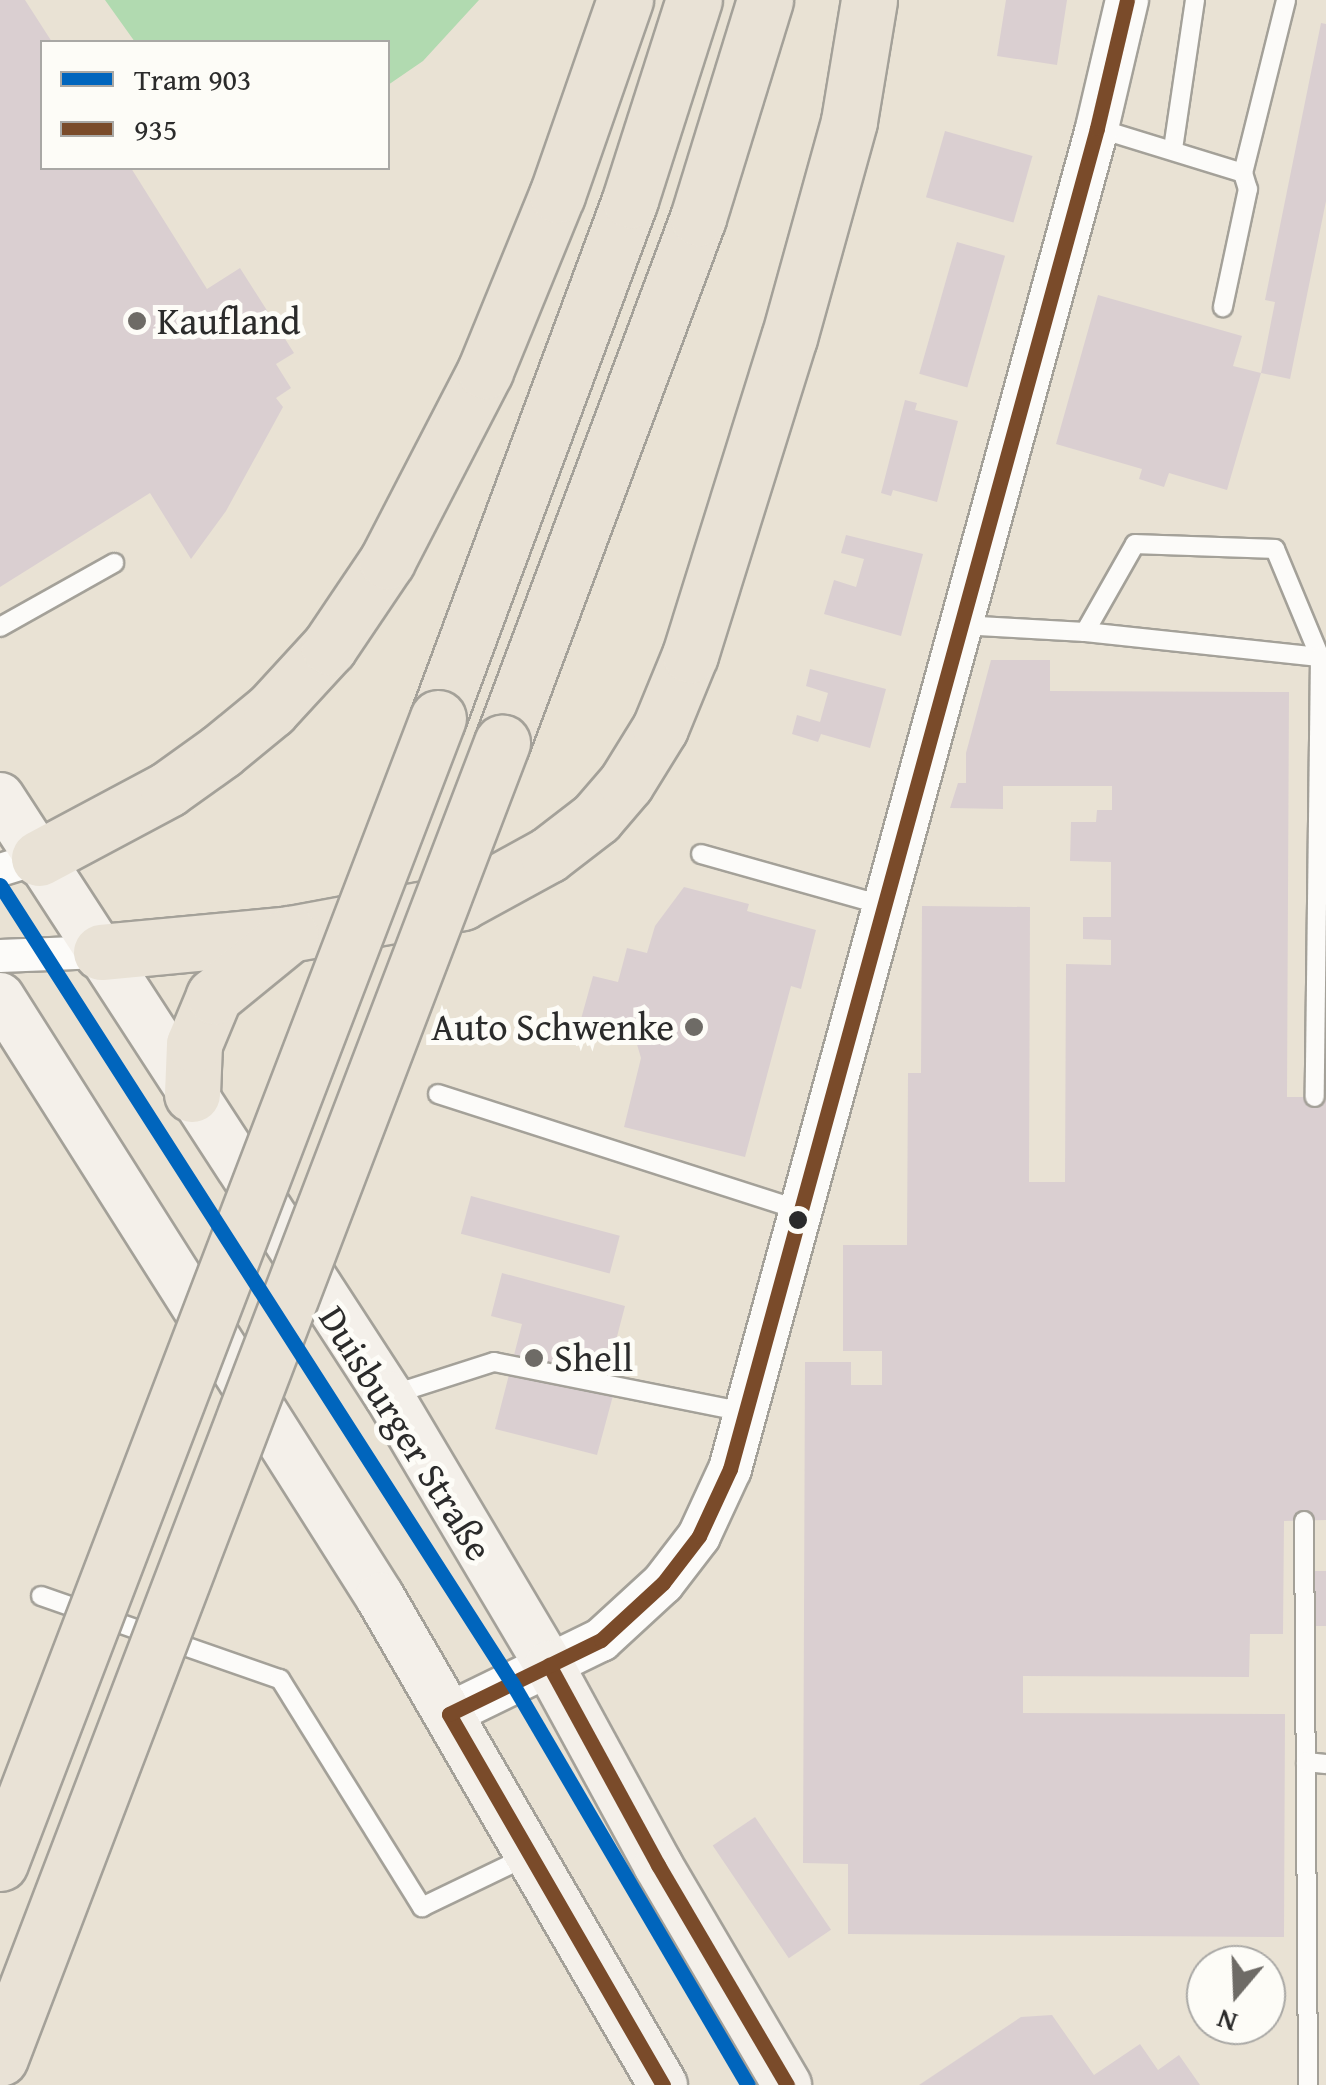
<!DOCTYPE html>
<meta charset="utf-8">
<style>
body{margin:0}
#map{position:relative;width:1326px;height:2085px;overflow:hidden;background:#e9e2d4;font-family:"Gentium Book Plus",serif}
div>[style]{position:absolute}
.green>*{inset:0;background:#b1dab0}
.building>*{inset:0;background:#dacfd1;transform-origin:0 0}
.roads{filter:drop-shadow(2px 0 #a4a199) drop-shadow(-2px 0 #a4a199) drop-shadow(0 2px #a4a199) drop-shadow(0 -2px #a4a199)}
.service>*{height:18px;margin:-9px;padding:0 9px;transform-origin:9px;border-radius:9px;background:#fcfbf9}
.minor>*{height:32px;margin:-16px;padding:0 16px;transform-origin:16px;border-radius:16px;background:#fcfbf9}
.tertiary>*{height:42px;margin:-21px;padding:0 21px;transform-origin:21px;border-radius:21px;background:#fcfbf9}
.secondary>*{height:48px;margin:-24px;padding:0 24px;transform-origin:24px;border-radius:24px;background:#f4f0ea}
.motorway>*{height:55px;margin:-27.5px;padding:0 27.5px;transform-origin:27.5px;border-radius:27.5px;background:#e9e2d6}
.bridges{filter:drop-shadow(2px 0 #a4a199) drop-shadow(-2px 0 #a4a199) drop-shadow(0 2px #a4a199) drop-shadow(0 -2px #a4a199)}
.motorway-bridge>*{height:55px;margin:-27.5px;padding:0 27.5px;transform-origin:27.5px;border-radius:27.5px;background:#e9e2d6}
.bus-1>*{height:15px;margin:-7.5px;padding:0 7.5px;transform-origin:7.5px;border-radius:7.5px;background:#7a4b2a}
.tram-1>*{height:15px;margin:-7.5px;padding:0 7.5px;transform-origin:7.5px;border-radius:7.5px;background:#0065bd}
.dots>*{width:28px;height:28px;translate:-50% -50%;box-sizing:border-box;border:5px solid #fdfcf7;border-radius:50%}
span{translate:-50% -50%;white-space:nowrap;text-align:center;line-height:1.15;-webkit-text-stroke:10px #fdfcf7;paint-order:stroke}
.poi-label{font-size:38px;color:#2b2b2b}
.left{translate:0 -50%;text-align:left}
.right{translate:-100% -50%;text-align:right}
.street-label{font-size:38px;color:#2b2b2b}
.legend{position:absolute;left:40px;top:40px;width:350px;height:130px;box-sizing:border-box;background:#fdfcf7;border:2px solid #a9a8a5;margin:0;padding:12px 18px;list-style:none;font-size:30px;color:#2b2b2b}
.legend li{display:flex;align-items:center;gap:20px;height:50px}
.legend b{width:50px;border:2px solid #a9a8a5}
.north{position:absolute;left:1186px;top:1945px;width:100px;height:100px;box-sizing:border-box;background:#fdfcf7;border:2px solid #a9a8a5;border-radius:50%;rotate:199deg;font-size:28px;font-weight:700;line-height:40px;text-align:center;color:#2b2b2b}
.north::after{content:'';display:block;margin:auto;width:35px;height:45px;background:#6e6b66;clip-path:polygon(50% 0,100% 100%,50% 72%,0 100%)}
</style>
<div id="map">
<div class="green">
<i style="clip-path:polygon(105px 0,479px 0,423px 61px,388px 85px,388px 42px,135px 42px)"></i>
</div>
<div class="building">
<i style="clip-path:polygon(0 0,25px 0,52px 42px,42px 42px,42px 168px,131px 168px,207px 289px,240px 268px,294px 353px,276px 364px,291px 388px,276px 398px,283px 407px,226px 511px,191px 559px,150px 493px,0 587px)"></i>
<i style="clip-path:polygon(1006px 0,1067px 0,1057px 65px,997px 56px)"></i>
<i style="clip-path:polygon(1321px 23px,1326px 24px,1326px 201px,1290px 379px,1261px 373px,1275px 302px,1265px 300px)"></i>
<i style="left:945px;top:131px;width:91px;height:69px;rotate:16deg"></i>
<i style="left:957px;top:242px;width:50px;height:137px;rotate:16deg"></i>
<i style="clip-path:polygon(1098px 295px,1242px 336px,1233px 366px,1261px 373px,1227px 490px,1169px 473px,1164px 487px,1139px 479px,1142px 469px,1056px 444px)"></i>
<i style="clip-path:polygon(905px 400px,917px 403px,915px 410px,958px 421px,937px 502px,893px 490px,891px 496px,881px 493px)"></i>
<i style="clip-path:polygon(846px 535px,923px 554px,901px 636px,824px 614px,834px 580px,856px 587px,864px 559px,841px 553px)"></i>
<i style="clip-path:polygon(991px 660px,1050px 660px,1050px 691px,1289px 692px,1287px 1097px,1326px 1097px,1326px 1520px,1284px 1521px,1283px 1634px,1250px 1634px,1249px 1677px,1023px 1676px,1023px 1713px,1285px 1714px,1284px 1937px,848px 1934px,848px 1864px,803px 1863px,805px 1362px,851px 1362px,851px 1385px,882px 1385px,882px 1351px,843px 1351px,843px 1245px,907px 1245px,908px 1073px,921px 1073px,922px 906px,1030px 907px,1029px 1182px,1065px 1182px,1066px 964px,1111px 965px,1111px 940px,1083px 939px,1083px 917px,1111px 917px,1111px 862px,1070px 861px,1071px 822px,1096px 822px,1097px 810px,1112px 810px,1112px 786px,1003px 786px,1003px 809px,950px 808px,958px 783px,966px 783px,966px 753px)"></i>
<i style="clip-path:polygon(810px 669px,886px 689px,870px 748px,821px 734px,818px 742px,792px 734px,797px 715px,820px 722px,828px 693px,806px 686px)"></i>
<i style="clip-path:polygon(684px 887px,749px 904px,747px 911px,816px 930px,801px 989px,791px 986px,745px 1157px,624px 1127px,641px 1058px,634px 1034px,581px 1019px,593px 976px,618px 982px,627px 948px,647px 953px,655px 926px)"></i>
<i style="left:471px;top:1196px;width:154px;height:39px;rotate:15deg"></i>
<i style="clip-path:polygon(502px 1273px,625px 1306px,614px 1348px,625px 1351px,597px 1455px,495px 1429px,522px 1324px,491px 1316px)"></i>
<i style="left:1305px;top:1571px;width:21px;height:55px"></i>
<i style="left:755px;top:1817px;width:136px;height:51px;rotate:56deg"></i>
<i style="clip-path:polygon(1052px 2015px,1094px 2075px,1140px 2044px,1158px 2070px,1179px 2055px,1200px 2085px,919px 2085px,1021px 2017px)"></i>
</div>
<div class="roads">
<div class="service">
<i style="left:1097px;top:128px;width:153px;rotate:17.1deg"></i>
<i style="left:1243px;top:173px;width:17px;rotate:73deg"></i>
<i style="left:1248px;top:189px;width:121px;rotate:102deg"></i>
<i style="left:1173px;top:149px;width:151px;rotate:-81.6deg"></i>
<i style="left:1243px;top:173px;width:178px;rotate:-76deg"></i>
<i style="left:961px;top:625px;width:124px;rotate:3.2deg"></i>
<i style="left:1085px;top:632px;width:101px;rotate:-60.4deg"></i>
<i style="left:1135px;top:544px;width:140px;rotate:2deg"></i>
<i style="left:1275px;top:549px;width:117px;rotate:67.4deg"></i>
<i style="left:1320px;top:657px;width:6px"></i>
<i style="left:0;top:627px;width:131px;rotate:-29.3deg"></i>
<i style="left:1085px;top:632px;width:236px;rotate:6.1deg"></i>
<i style="left:1320px;top:657px;width:440px;rotate:90.7deg"></i>
<i style="left:701px;top:854px;width:189px;rotate:15.7deg"></i>
<i style="left:438px;top:1094px;width:380px;rotate:17.8deg"></i>
<i style="left:391px;top:1395px;width:108px;rotate:-17.8deg"></i>
<i style="left:494px;top:1362px;width:256px;rotate:11.3deg"></i>
<i style="left:1304px;top:1521px;width:564px;rotate:89.59deg"></i>
<i style="left:41px;top:1596px;width:253px;rotate:19.2deg"></i>
<i style="left:280px;top:1679px;width:269px;rotate:58.1deg"></i>
<i style="left:422px;top:1907px;width:118px;rotate:-25.7deg"></i>
<i style="left:1306px;top:1762px;width:20px;rotate:6deg"></i>
</div>
<div class="minor">
<i style="left:0;top:870px;width:41px;rotate:-17.1deg"></i>
<i style="left:0;top:956px;width:101px;rotate:-2.3deg"></i>
</div>
<div class="tertiary">
<i style="left:449px;top:1714px;width:169px;rotate:-26deg"></i>
<i style="left:601px;top:1640px;width:84px;rotate:-42.6deg"></i>
<i style="left:663px;top:1583px;width:59px;rotate:-52.5deg"></i>
<i style="left:699px;top:1536px;width:74px;rotate:-65.2deg"></i>
<i style="left:730px;top:1469px;width:1390px;rotate:-74.69deg"></i>
<i style="left:1097px;top:128px;width:131px;rotate:-76.8deg"></i>
</div>
<div class="secondary">
<i style="left:0;top:797px;width:714px;rotate:57deg"></i>
<i style="left:389px;top:1396px;width:313px;rotate:59.3deg"></i>
<i style="left:549px;top:1665px;width:228px;rotate:61.4deg"></i>
<i style="left:658px;top:1865px;width:255px;rotate:59.6deg"></i>
<i style="left:0;top:997px;width:710px;rotate:57.65deg"></i>
<i style="left:380px;top:1597px;width:564px;rotate:59.89deg"></i>
</div>
<div class="motorway">
<i style="left:438px;top:718px;width:552px;rotate:-69.66deg"></i>
<i style="left:630px;top:200px;width:210px;rotate:-72.3deg"></i>
<i style="left:502px;top:743px;width:560px;rotate:-69.53deg"></i>
<i style="left:698px;top:218px;width:228px;rotate:-72.9deg"></i>
<i style="left:39px;top:858px;width:146px;rotate:-28.1deg"></i>
<i style="left:168px;top:789px;width:65px;rotate:-35.6deg"></i>
<i style="left:221px;top:751px;width:65px;rotate:-39.4deg"></i>
<i style="left:271px;top:710px;width:86px;rotate:-47.4deg"></i>
<i style="left:329px;top:647px;width:104px;rotate:-56deg"></i>
<i style="left:387px;top:561px;width:214px;rotate:-62.7deg"></i>
<i style="left:485px;top:371px;width:190px;rotate:-67.8deg"></i>
<i style="left:557px;top:195px;width:207px;rotate:-70.8deg"></i>
<i style="left:101px;top:952px;width:190px;rotate:-5.4deg"></i>
<i style="left:290px;top:934px;width:175px;rotate:-10.5deg"></i>
<i style="left:462px;top:902px;width:98px;rotate:-28.7deg"></i>
<i style="left:548px;top:855px;width:61px;rotate:-37.6deg"></i>
<i style="left:596px;top:818px;width:46px;rotate:-49.4deg"></i>
<i style="left:626px;top:783px;width:65px;rotate:-58.3deg"></i>
<i style="left:660px;top:728px;width:79px;rotate:-67.7deg"></i>
<i style="left:690px;top:655px;width:332px;rotate:-72.7deg"></i>
<i style="left:789px;top:338px;width:225px;rotate:-74.5deg"></i>
<i style="left:849px;top:121px;width:123px;rotate:-80.6deg"></i>
<i style="left:192px;top:1094px;width:50px;rotate:-87.7deg"></i>
<i style="left:194px;top:1044px;width:52px;rotate:-67.4deg"></i>
<i style="left:214px;top:996px;width:98px;rotate:-39.2deg"></i>
</div>
</div>
<div class="bridges">
<div class="motorway-bridge">
<i style="left:0;top:1863px;width:1226px;rotate:-69.07deg"></i>
<i style="left:0;top:2058px;width:1408px;rotate:-69.11deg"></i>
</div>
</div>
<div class="bus-1">
<i style="left:549px;top:1665px;width:228px;rotate:61.4deg"></i>
<i style="left:658px;top:1865px;width:255px;rotate:59.6deg"></i>
<i style="left:663px;top:2085px;width:428px;rotate:-120deg"></i>
<i style="left:449px;top:1714px;width:169px;rotate:-26deg"></i>
<i style="left:601px;top:1640px;width:84px;rotate:-42.6deg"></i>
<i style="left:663px;top:1583px;width:59px;rotate:-52.5deg"></i>
<i style="left:699px;top:1536px;width:74px;rotate:-65.2deg"></i>
<i style="left:730px;top:1469px;width:1390px;rotate:-74.69deg"></i>
<i style="left:1097px;top:128px;width:131px;rotate:-76.8deg"></i>
</div>
<div class="tram-1">
<i style="left:0;top:885px;width:948px;rotate:57.32deg"></i>
<i style="left:512px;top:1683px;width:466px;rotate:59.6deg"></i>
</div>
<div class="dots">
<i style="left:137px;top:321px;background:#6e6b66"></i>
<i style="left:694px;top:1027px;background:#6e6b66"></i>
<i style="left:798px;top:1220px;background:#2b2b2b"></i>
<i style="left:534px;top:1358px;background:#6e6b66"></i>
</div>
<div class="poi-label">
<span class="left" style="left:157px;top:321px">Kaufland</span>
<span class="right" style="left:674px;top:1027px">Auto Schwenke</span>
<span class="left" style="left:554px;top:1358px">Shell</span>
</div>
<div class="street-label">
<span style="left:406px;top:1433px;rotate:58deg">Duisburger Straße</span>
</div>
<ul class="legend">
<li><b style="height:12px;background:#0065bd"></b>Tram 903</li>
<li><b style="height:12px;background:#7a4b2a"></b>935</li>
</ul>
<div class="north">N</div>
</div>
